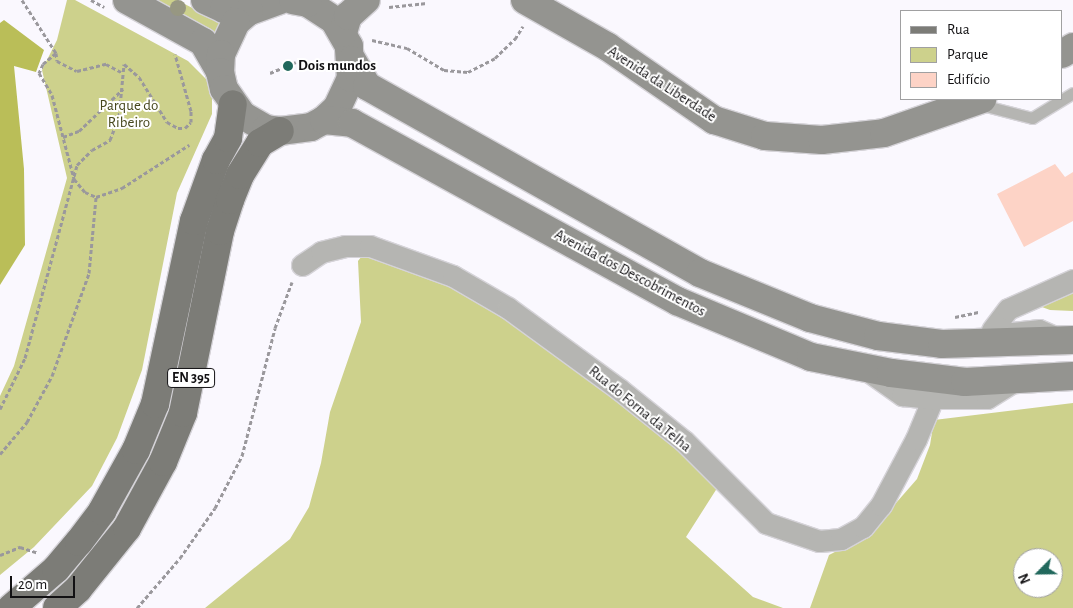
<!DOCTYPE html>
<meta charset="utf-8">
<style>
body{margin:0}
#map{position:relative;width:1073px;height:608px;overflow:hidden;background:#faf8fe;font-family:"Alegreya Sans",sans-serif}
div>[style]{position:absolute}
.green>*{inset:0;background:#cdd18c}
.forest>*{inset:0;background:#babe58}
.building>*{inset:0;background:#fdd3c6}
.path>*{height:3px;margin-top:-1.5px;transform-origin:0;background:repeating-linear-gradient(90deg,#9a989c 0 4px,transparent 0 6.5px)}
.roads{filter:drop-shadow(1px 0 #d5d3d8) drop-shadow(-1px 0 #d5d3d8) drop-shadow(0 1px #d5d3d8) drop-shadow(0 -1px #d5d3d8)}
.lane>*{height:11px;margin:-5.5px;padding:0 5.5px;transform-origin:5.5px;border-radius:5.5px;background:#b5b5b2}
.street>*{height:21px;margin:-10.5px;padding:0 10.5px;transform-origin:10.5px;border-radius:10.5px;background:#b5b5b2}
.secondary>*{height:28px;margin:-14px;padding:0 14px;transform-origin:14px;border-radius:14px;background:#949490}
.primary>*{height:28px;margin:-14px;padding:0 14px;transform-origin:14px;border-radius:14px;background:#7c7c77}
.trees>*{width:16px;height:16px;margin:-8px;border-radius:50%;background:#979782}
.dots>*{width:14px;height:14px;translate:-50% -50%;box-sizing:border-box;border:2px solid #fff;border-radius:50%}
span{translate:-50% -50%;white-space:nowrap;text-align:center;line-height:1.15;-webkit-text-stroke:4px #fff;paint-order:stroke}
.shield-label span{padding:1px 4px;background:#fff;border:1px solid;border-radius:4px;-webkit-text-stroke-width:0}
.shield-label{font-size:14px;color:#121113;font-weight:700}
.poi-label{font-size:15px;color:#121113;font-weight:700}
.left{translate:0 -50%;text-align:left}
.street-label{font-size:15px;color:#121113}
.park-label{font-size:15px;color:#46471d}
.legend{position:absolute;left:900px;top:10px;width:162px;height:90px;box-sizing:border-box;background:#fff;border:1px solid #a0a0a1;margin:0;padding:6px 9px;list-style:none;font-size:15px;color:#121113}
.legend li{display:flex;align-items:center;gap:10px;height:25px}
.legend b{width:25px;border:1px solid #a0a0a1}
.north{position:absolute;left:1013px;top:548px;width:50px;height:50px;box-sizing:border-box;background:#fff;border:1px solid #a0a0a1;border-radius:50%;rotate:247deg;font-size:14px;font-weight:700;line-height:20px;text-align:center;color:#121113}
.north::after{content:'';display:block;margin:auto;width:18px;height:22px;background:#21685c;clip-path:polygon(50% 0,100% 100%,50% 72%,0 100%)}
.scale{position:absolute;left:10px;top:576px;width:65px;height:22px;box-sizing:border-box;border:2px solid #121113;border-top:0;padding-left:6px;font-size:15px;line-height:18px;white-space:nowrap;color:#121113;-webkit-text-stroke:4px #fff;paint-order:stroke}
</style>
<div id="map">
<div class="green">
<i style="clip-path:polygon(67px 0,75px 0,188px 61px,207px 80px,212px 93px,212px 114px,177px 193px,142px 370px,117px 438px,92px 486px,34px 547px,0 575px,0 396px,14px 366px,67px 178px,42px 70px,57px 40px)"></i>
<i style="clip-path:polygon(152px 0,177px 0,223px 24px,215px 35px)"></i>
<i style="clip-path:polygon(370px 246px,484px 295px,721px 482px,686px 537px,753px 597px,783px 608px,205px 608px,290px 539px,309px 507px,321px 463px,330px 412px,361px 322px,358px 261px)"></i>
<i style="clip-path:polygon(1073px 283px,1073px 311px,1050px 310px,1031px 303px)"></i>
<i style="clip-path:polygon(evenodd,1073px 403px,1073px 608px,810px 608px,829px 555px,868px 535px,917px 479px,930px 445px,934px 420px,1073px 403px,1023px 558px,1053px 558px,1053px 588px,1023px 588px,1023px 558px)"></i>
</div>
<div class="forest">
<i style="clip-path:polygon(4px 20px,44px 50px,36px 72px,14px 66px,24px 169px,25px 245px,0 285px,0 23px)"></i>
</div>
<div class="building">
<i style="clip-path:polygon(1055px 164px,1065px 177px,1073px 172px,1073px 221px,1024px 247px,997px 194px)"></i>
</div>
<div class="path">
<i style="left:22px;top:0;width:63px;rotate:57.3deg"></i>
<i style="left:56px;top:53px;width:8px;rotate:83deg"></i>
<i style="left:57px;top:61px;width:22px;rotate:27deg"></i>
<i style="left:77px;top:71px;width:30px;rotate:-14deg"></i>
<i style="left:106px;top:64px;width:17px;rotate:28deg"></i>
<i style="left:91px;top:0;width:15px;rotate:28deg"></i>
<i style="left:389px;top:7px;width:38px;rotate:-6deg"></i>
<i style="left:372px;top:40px;width:36px;rotate:13deg"></i>
<i style="left:407px;top:48px;width:43px;rotate:30.7deg"></i>
<i style="left:444px;top:70px;width:24px;rotate:5deg"></i>
<i style="left:468px;top:72px;width:30px;rotate:-27deg"></i>
<i style="left:495px;top:58px;width:28px;rotate:-44deg"></i>
<i style="left:515px;top:39px;width:15px;rotate:-58deg"></i>
<i style="left:56px;top:53px;width:17px;rotate:140deg"></i>
<i style="left:43px;top:64px;width:10px;rotate:114deg"></i>
<i style="left:39px;top:73px;width:26px;rotate:59deg"></i>
<i style="left:52px;top:95px;width:87px;rotate:75.3deg"></i>
<i style="left:74px;top:179px;width:17px;rotate:50deg"></i>
<i style="left:85px;top:192px;width:12px;rotate:24deg"></i>
<i style="left:96px;top:197px;width:28px;rotate:-19deg"></i>
<i style="left:122px;top:188px;width:80px;rotate:-32.7deg"></i>
<i style="left:270px;top:73px;width:28px;rotate:-23deg"></i>
<i style="left:63px;top:137px;width:17px;rotate:-21deg"></i>
<i style="left:79px;top:131px;width:61px;rotate:-43.7deg"></i>
<i style="left:955px;top:317px;width:24px;rotate:-12deg"></i>
<i style="left:0;top:409px;width:57px;rotate:-63.9deg"></i>
<i style="left:25px;top:358px;width:200px;rotate:-74.9deg"></i>
<i style="left:77px;top:165px;width:21px;rotate:-45deg"></i>
<i style="left:92px;top:150px;width:21px;rotate:-29deg"></i>
<i style="left:110px;top:140px;width:25px;rotate:-69deg"></i>
<i style="left:119px;top:117px;width:53px;rotate:-84.6deg"></i>
<i style="left:124px;top:64px;width:20px;rotate:41deg"></i>
<i style="left:139px;top:77px;width:53px;rotate:58.1deg"></i>
<i style="left:167px;top:122px;width:13px;rotate:29deg"></i>
<i style="left:178px;top:128px;width:7px"></i>
<i style="left:185px;top:128px;width:8px;rotate:-45deg"></i>
<i style="left:191px;top:122px;width:11px;rotate:-90deg"></i>
<i style="left:191px;top:111px;width:59px;rotate:-105.7deg"></i>
<i style="left:0;top:454px;width:42px;rotate:-49.8deg"></i>
<i style="left:27px;top:422px;width:52px;rotate:-61.5deg"></i>
<i style="left:52px;top:376px;width:109px;rotate:-70.2deg"></i>
<i style="left:89px;top:273px;width:76px;rotate:-84.7deg"></i>
<i style="left:0;top:555px;width:22px;rotate:-22deg"></i>
<i style="left:20px;top:547px;width:19px;rotate:18deg"></i>
<i style="left:137px;top:608px;width:66px;rotate:-49.3deg"></i>
<i style="left:180px;top:558px;width:61px;rotate:-55deg"></i>
<i style="left:215px;top:508px;width:59px;rotate:-62.6deg"></i>
<i style="left:242px;top:456px;width:132px;rotate:-75.5deg"></i>
<i style="left:275px;top:328px;width:49px;rotate:-69.7deg"></i>
</div>
<div class="roads">
<div class="lane">
<i style="left:978px;top:104px;width:56px;rotate:14.5deg"></i>
<i style="left:1032px;top:118px;width:48px;rotate:-31.4deg"></i>
<i style="left:993px;top:330px;width:47px;rotate:-6.1deg"></i>
<i style="left:1040px;top:325px;width:20px;rotate:24deg"></i>
</div>
<div class="street">
<i style="left:302px;top:265px;width:23px;rotate:-34deg"></i>
<i style="left:321px;top:252px;width:25px;rotate:-14deg"></i>
<i style="left:345px;top:246px;width:25px"></i>
<i style="left:370px;top:246px;width:88px;rotate:19.9deg"></i>
<i style="left:453px;top:276px;width:64px;rotate:30.2deg"></i>
<i style="left:508px;top:308px;width:137px;rotate:36.1deg"></i>
<i style="left:619px;top:389px;width:83px;rotate:38.7deg"></i>
<i style="left:684px;top:441px;width:116px;rotate:45deg"></i>
<i style="left:766px;top:523px;width:56px;rotate:18.8deg"></i>
<i style="left:819px;top:541px;width:22px;rotate:-5deg"></i>
<i style="left:841px;top:539px;width:25px;rotate:-29deg"></i>
<i style="left:863px;top:527px;width:28px;rotate:-51deg"></i>
<i style="left:881px;top:505px;width:75px;rotate:-62.1deg"></i>
<i style="left:916px;top:439px;width:44px;rotate:-67.5deg"></i>
<i style="left:992px;top:330px;width:26px;rotate:-53deg"></i>
<i style="left:1008px;top:309px;width:71px;rotate:-24deg"></i>
<i style="left:868px;top:371px;width:42px;rotate:35.2deg"></i>
<i style="left:902px;top:395px;width:31px;rotate:6deg"></i>
<i style="left:933px;top:398px;width:54px"></i>
<i style="left:987px;top:398px;width:34px;rotate:-32deg"></i>
</div>
<div class="secondary">
<i style="left:127px;top:0;width:87px;rotate:28.9deg"></i>
<i style="left:203px;top:42px;width:34px;rotate:60deg"></i>
<i style="left:205px;top:0;width:21px;rotate:25deg"></i>
<i style="left:224px;top:9px;width:25px;rotate:5deg"></i>
<i style="left:280px;top:0;width:33px;rotate:160deg"></i>
<i style="left:249px;top:11px;width:17px;rotate:140deg"></i>
<i style="left:236px;top:22px;width:35px;rotate:115deg"></i>
<i style="left:221px;top:54px;width:18px;rotate:93deg"></i>
<i style="left:220px;top:72px;width:17px;rotate:77deg"></i>
<i style="left:224px;top:89px;width:32px;rotate:55deg"></i>
<i style="left:242px;top:115px;width:28px;rotate:30deg"></i>
<i style="left:266px;top:129px;width:14px;rotate:8deg"></i>
<i style="left:280px;top:131px;width:31px;rotate:-7deg"></i>
<i style="left:311px;top:127px;width:15px;rotate:-28deg"></i>
<i style="left:324px;top:120px;width:18px;rotate:-43deg"></i>
<i style="left:337px;top:108px;width:33px;rotate:-65deg"></i>
<i style="left:351px;top:78px;width:32px;rotate:-94deg"></i>
<i style="left:349px;top:46px;width:30px;rotate:-120deg"></i>
<i style="left:334px;top:20px;width:31px;rotate:-147deg"></i>
<i style="left:308px;top:3px;width:15px;rotate:-169deg"></i>
<i style="left:525px;top:0;width:95px;rotate:29.5deg"></i>
<i style="left:608px;top:47px;width:129px;rotate:34.6deg"></i>
<i style="left:714px;top:120px;width:53px;rotate:17.4deg"></i>
<i style="left:765px;top:136px;width:57px;rotate:4deg"></i>
<i style="left:822px;top:140px;width:62px;rotate:-6.4deg"></i>
<i style="left:884px;top:133px;width:104px;rotate:-19.1deg"></i>
<i style="left:343px;top:33px;width:18px;rotate:-74deg"></i>
<i style="left:348px;top:16px;width:24px;rotate:-42deg"></i>
<i style="left:1062px;top:54px;width:13px;rotate:-32deg"></i>
<i style="left:352px;top:60px;width:30px;rotate:60deg"></i>
<i style="left:367px;top:86px;width:382px;rotate:29.3deg"></i>
<i style="left:700px;top:273px;width:119px;rotate:22.2deg"></i>
<i style="left:810px;top:318px;width:70px;rotate:14.8deg"></i>
<i style="left:878px;top:336px;width:64px;rotate:7.1deg"></i>
<i style="left:942px;top:344px;width:131px;rotate:-1.7deg"></i>
<i style="left:324px;top:120px;width:28px;rotate:6deg"></i>
<i style="left:352px;top:123px;width:371px;rotate:28.7deg"></i>
<i style="left:677px;top:301px;width:145px;rotate:22.7deg"></i>
<i style="left:811px;top:357px;width:82px;rotate:11.3deg"></i>
<i style="left:891px;top:373px;width:75px;rotate:6.9deg"></i>
<i style="left:965px;top:382px;width:108px;rotate:-3.2deg"></i>
</div>
<div class="primary">
<i style="left:11px;top:608px;width:60px;rotate:-40.9deg"></i>
<i style="left:56px;top:569px;width:35px;rotate:-50deg"></i>
<i style="left:79px;top:542px;width:39px;rotate:-53deg"></i>
<i style="left:102px;top:511px;width:70px;rotate:-60.9deg"></i>
<i style="left:136px;top:450px;width:50px;rotate:-67.6deg"></i>
<i style="left:155px;top:404px;width:187px;rotate:-78deg"></i>
<i style="left:194px;top:221px;width:65px;rotate:-70.2deg"></i>
<i style="left:216px;top:160px;width:25px;rotate:-61deg"></i>
<i style="left:228px;top:138px;width:34px;rotate:-82deg"></i>
<i style="left:57px;top:608px;width:28px;rotate:-42deg"></i>
<i style="left:78px;top:589px;width:78px;rotate:-51.2deg"></i>
<i style="left:127px;top:528px;width:75px;rotate:-61.4deg"></i>
<i style="left:163px;top:462px;width:53px;rotate:-67.8deg"></i>
<i style="left:183px;top:413px;width:186px;rotate:-78.5deg"></i>
<i style="left:220px;top:231px;width:33px;rotate:-72deg"></i>
<i style="left:230px;top:200px;width:27px;rotate:-68deg"></i>
<i style="left:240px;top:175px;width:38px;rotate:-58deg"></i>
<i style="left:260px;top:143px;width:23px;rotate:-31deg"></i>
</div>
</div>
<div class="trees">
<i style="left:178px;top:8px"></i>
</div>
<div class="dots">
<i style="left:288px;top:66px;background:#21685c"></i>
</div>
<div class="shield-label">
<span style="left:191px;top:378px">EN 395</span>
</div>
<div class="poi-label">
<span class="left" style="left:298px;top:66px">Dois mundos</span>
</div>
<div class="street-label">
<span style="left:662px;top:84px;rotate:33deg">Avenida da Liberdade</span>
<span style="left:630px;top:273px;rotate:28deg">Avenida dos Descobrimentos</span>
<span style="left:640px;top:409px;rotate:39deg">Rua do Forna da Telha</span>
</div>
<div class="park-label">
<span style="left:129px;top:114px">Parque do<br>Ribeiro</span>
</div>
<ul class="legend">
<li><b style="height:6px;background:#7c7c77"></b>Rua</li>
<li><b style="height:14px;background:#cdd18c"></b>Parque</li>
<li><b style="height:14px;background:#fdd3c6"></b>Edifício</li>
</ul>
<div class="north">N</div>
<div class="scale">20 m</div>
</div>
